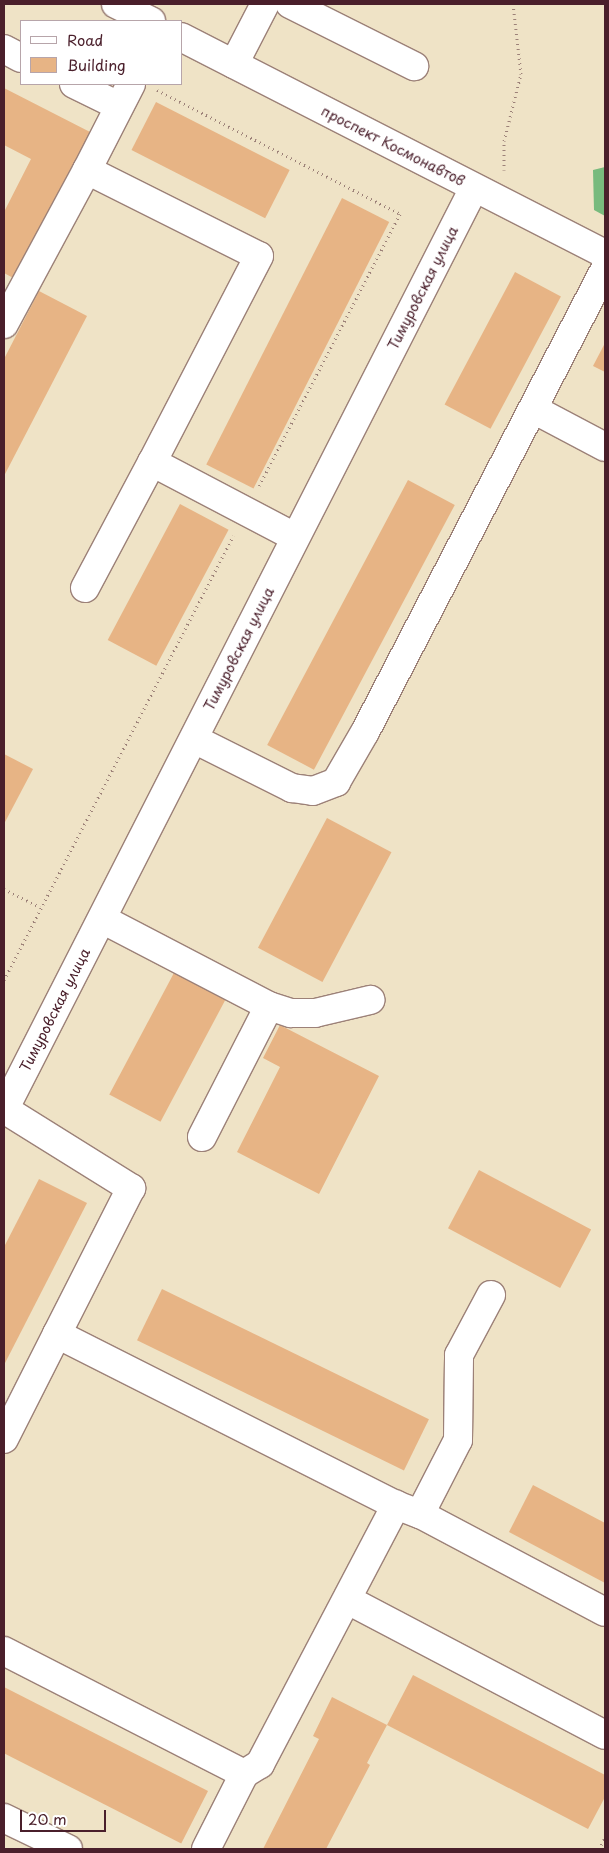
<!DOCTYPE html>
<meta charset="utf-8">
<style>
body{margin:0}
#map{position:relative;width:609px;height:1853px;overflow:hidden;background:#efe3c6;font-family:"Playpen Sans",sans-serif}
div>[style]{position:absolute}
.forest>*{inset:0;background:#78ba7d}
.building>*{inset:0;background:#e7b485;transform-origin:0 0}
.path>*{height:3px;margin-top:-1.5px;transform-origin:0;background:repeating-linear-gradient(90deg,#9c8178 0 1px,transparent 0 5px)}
.roads{filter:drop-shadow(1px 0 #9c8178) drop-shadow(-1px 0 #9c8178) drop-shadow(0 1px #9c8178) drop-shadow(0 -1px #9c8178)}
.minor>*{height:28px;margin:-14px;padding:0 14px;transform-origin:14px;border-radius:14px;background:#fff}
span{translate:-50% -50%;white-space:nowrap;text-align:center;line-height:1.15;-webkit-text-stroke:5px #fff;paint-order:stroke}
.street-label{font-size:14px;color:#4a1f2b}
.frame{position:absolute;inset:0;border:5px solid #4a1f2b;pointer-events:none}
.legend{position:absolute;left:20px;top:20px;width:162px;height:65px;box-sizing:border-box;background:#fff;border:1px solid #b7a5aa;margin:0;padding:6px 9px;list-style:none;font-size:15px;color:#4a1f2b}
.legend li{display:flex;align-items:center;gap:10px;height:25px}
.legend b{width:25px;border:1px solid #b7a5aa}
.scale{position:absolute;left:20px;top:1810px;width:86px;height:22px;box-sizing:border-box;border:2px solid #4a1f2b;border-top:0;padding-left:6px;font-size:15px;line-height:18px;white-space:nowrap;color:#4a1f2b;-webkit-text-stroke:4px #fff;paint-order:stroke}
</style>
<div id="map">
<div class="forest">
<i style="clip-path:polygon(605px 167px,605px 216px,594px 210px,593px 170px)"></i>
</div>
<div class="building">
<i style="clip-path:polygon(4px 88px,92px 133px,17px 280px,4px 273px,4px 212px,31px 159px,4px 145px)"></i>
<i style="left:156px;top:102px;width:150px;height:54px;rotate:27deg"></i>
<i style="left:342px;top:198px;width:53px;height:299px;rotate:27deg"></i>
<i style="left:515px;top:272px;width:52px;height:150px;rotate:28deg"></i>
<i style="clip-path:polygon(39px 291px,87px 316px,4px 476px,4px 359px)"></i>
<i style="clip-path:polygon(605px 343px,605px 372px,593px 366px)"></i>
<i style="left:408px;top:480px;width:53px;height:300px;rotate:28deg"></i>
<i style="left:180px;top:504px;width:55px;height:154px;rotate:28deg"></i>
<i style="clip-path:polygon(4px 754px,33px 769px,4px 824px)"></i>
<i style="left:327px;top:818px;width:73px;height:147px;rotate:28deg"></i>
<i style="left:175px;top:971px;width:58px;height:140px;rotate:28deg"></i>
<i style="clip-path:polygon(280px 1025px,379px 1076px,319px 1194px,237px 1152px,280px 1067px,263px 1058px)"></i>
<i style="left:479px;top:1170px;width:127px;height:66px;rotate:28deg"></i>
<i style="clip-path:polygon(39px 1179px,87px 1203px,4px 1365px,4px 1247px)"></i>
<i style="left:162px;top:1289px;width:297px;height:57px;rotate:26deg"></i>
<i style="clip-path:polygon(533px 1485px,605px 1523px,605px 1583px,509px 1532px)"></i>
<i style="clip-path:polygon(413px 1675px,605px 1775px,605px 1797px,588px 1829px,387px 1725px)"></i>
<i style="left:4px;top:1687px;width:229px;height:59px;rotate:27deg"></i>
<i style="clip-path:polygon(332px 1697px,387px 1725px,367px 1763px,370px 1765px,326px 1849px,263px 1849px,319px 1739px,313px 1736px)"></i>
</div>
<div class="path">
<i style="left:157px;top:90px;width:273px;rotate:27deg"></i>
<i style="left:400px;top:214px;width:306px;rotate:117.4deg"></i>
<i style="left:504px;top:170px;width:29px;rotate:-90deg"></i>
<i style="left:504px;top:141px;width:69px;rotate:-75.8deg"></i>
<i style="left:521px;top:74px;width:70px;rotate:-96.5deg"></i>
<i style="left:4px;top:889px;width:40px;rotate:26.6deg"></i>
<i style="left:4px;top:980px;width:500px;rotate:-62.7deg"></i>
<i style="left:599px;top:1849px;width:13px;rotate:-63deg"></i>
</div>
<div class="roads">
<div class="minor">
<i style="left:116px;top:4px;width:39px;rotate:26deg"></i>
<i style="left:290px;top:4px;width:139px;rotate:26.6deg"></i>
<i style="left:181px;top:37px;width:476px;rotate:27.1deg"></i>
<i style="left:4px;top:49px;width:19px;rotate:28deg"></i>
<i style="left:234px;top:64px;width:68px;rotate:-62.7deg"></i>
<i style="left:74px;top:84px;width:50px;rotate:26.1deg"></i>
<i style="left:131px;top:84px;width:97px;rotate:117.1deg"></i>
<i style="left:87px;top:170px;width:192px;rotate:26.6deg"></i>
<i style="left:259px;top:256px;width:232px;rotate:117.4deg"></i>
<i style="left:152px;top:462px;width:161px;rotate:27.7deg"></i>
<i style="left:4px;top:324px;width:175px;rotate:-61.7deg"></i>
<i style="left:533px;top:409px;width:81px;rotate:27.8deg"></i>
<i style="left:85px;top:588px;width:143px;rotate:-62deg"></i>
<i style="left:194px;top:739px;width:110px;rotate:26.6deg"></i>
<i style="left:292px;top:788px;width:21px;rotate:8deg"></i>
<i style="left:313px;top:791px;width:25px;rotate:-21deg"></i>
<i style="left:336px;top:782px;width:58px;rotate:-59.9deg"></i>
<i style="left:365px;top:732px;width:522px;rotate:-62.6deg"></i>
<i style="left:102px;top:919px;width:188px;rotate:27.5deg"></i>
<i style="left:269px;top:1006px;width:23px;rotate:18deg"></i>
<i style="left:291px;top:1013px;width:24px"></i>
<i style="left:315px;top:1013px;width:57px;rotate:-13.3deg"></i>
<i style="left:4px;top:1109px;width:150px;rotate:31.9deg"></i>
<i style="left:131px;top:1188px;width:164px;rotate:116.9deg"></i>
<i style="left:57px;top:1334px;width:380px;rotate:26.8deg"></i>
<i style="left:396px;top:1505px;width:26px;rotate:21deg"></i>
<i style="left:420px;top:1514px;width:209px;rotate:27.9deg"></i>
<i style="left:4px;top:1110px;width:1035px;rotate:-62.99deg"></i>
<i style="left:202px;top:1137px;width:147px;rotate:-62.9deg"></i>
<i style="left:4px;top:1439px;width:118px;rotate:-63.2deg"></i>
<i style="left:420px;top:1514px;width:83px;rotate:-62.8deg"></i>
<i style="left:458px;top:1440px;width:85px;rotate:-89.3deg"></i>
<i style="left:459px;top:1355px;width:68px;rotate:-61.9deg"></i>
<i style="left:348px;top:1600px;width:290px;rotate:27.7deg"></i>
<i style="left:4px;top:1651px;width:270px;rotate:27.1deg"></i>
<i style="left:4px;top:1818px;width:71px;rotate:25.8deg"></i>
<i style="left:206px;top:1849px;width:84px;rotate:-63.1deg"></i>
<i style="left:244px;top:1774px;width:19px;rotate:-32deg"></i>
<i style="left:260px;top:1764px;width:293px;rotate:-62.3deg"></i>
</div>
</div>
<div class="street-label">
<span style="left:393px;top:146px;rotate:27deg">проспект Космонавтов</span>
<span style="left:423px;top:288px;rotate:-63deg">Тимуровская улица</span>
<span style="left:239px;top:649px;rotate:-63deg">Тимуровская улица</span>
<span style="left:55px;top:1010px;rotate:-63deg">Тимуровская улица</span>
</div>
<div class="frame"></div>
<ul class="legend">
<li><b style="height:6px;background:#fff"></b>Road</li>
<li><b style="height:14px;background:#e7b485"></b>Building</li>
</ul>
<div class="scale">20 m</div>
</div>
